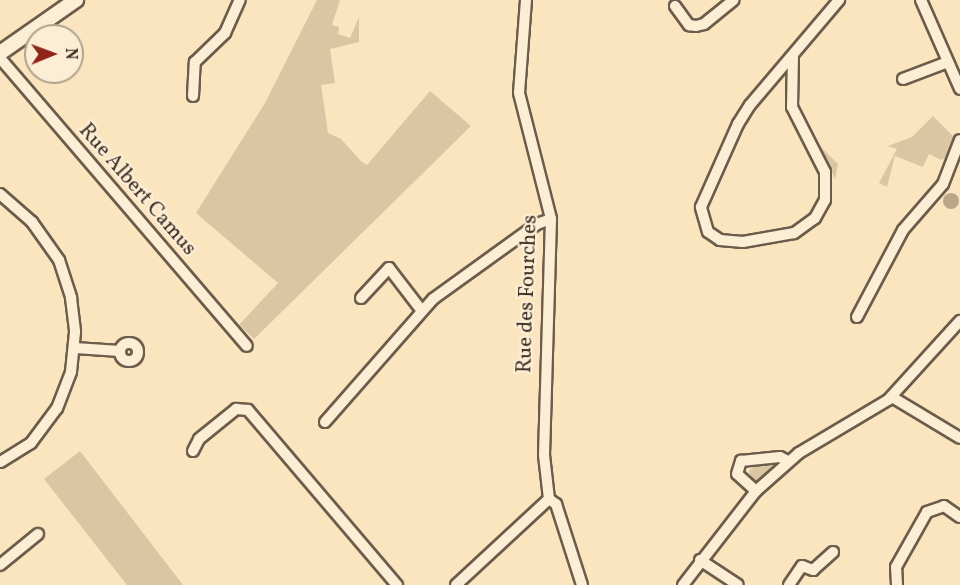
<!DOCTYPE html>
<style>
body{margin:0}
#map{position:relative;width:960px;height:585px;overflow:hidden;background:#fbe5be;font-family:Vollkorn,serif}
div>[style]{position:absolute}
.green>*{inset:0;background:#dbc6a4}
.water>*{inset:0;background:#baa78a}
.round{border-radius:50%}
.roads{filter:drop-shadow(2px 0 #6c5c4b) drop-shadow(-2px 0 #6c5c4b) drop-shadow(0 2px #6c5c4b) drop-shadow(0 -2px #6c5c4b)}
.minor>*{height:10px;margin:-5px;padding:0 5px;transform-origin:5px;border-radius:5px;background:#fceed5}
.minor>.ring{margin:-5px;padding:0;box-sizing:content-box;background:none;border:10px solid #fceed5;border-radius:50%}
.tertiary>*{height:14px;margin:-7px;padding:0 7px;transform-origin:7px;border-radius:7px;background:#fceed5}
span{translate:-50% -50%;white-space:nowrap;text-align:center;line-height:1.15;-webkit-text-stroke:4.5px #fceed5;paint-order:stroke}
.street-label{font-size:21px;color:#3d2f25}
.north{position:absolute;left:24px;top:24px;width:60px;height:60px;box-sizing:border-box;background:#fceed5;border:2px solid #b0a28f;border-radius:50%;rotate:89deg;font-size:16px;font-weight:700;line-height:24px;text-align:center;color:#3d2f25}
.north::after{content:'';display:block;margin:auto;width:21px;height:27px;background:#8f2418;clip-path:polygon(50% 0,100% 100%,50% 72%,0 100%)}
</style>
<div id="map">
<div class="green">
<i style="clip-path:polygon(317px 0,340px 0,332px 25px,339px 27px,338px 34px,350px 38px,359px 17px,359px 42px,330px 49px,335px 83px,321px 85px,328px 133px,341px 139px,361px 161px,367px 165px,430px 91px,471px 126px,254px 339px,239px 325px,278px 283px,196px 213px,265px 103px)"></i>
<i style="clip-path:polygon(933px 116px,956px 139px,948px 157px,941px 160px,929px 154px,923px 167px,895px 156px,887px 187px,879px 183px,897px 149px,888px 146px,912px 137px)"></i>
<i style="clip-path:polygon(815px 141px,838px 164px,835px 180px,826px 157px)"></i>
<i style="clip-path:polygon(80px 451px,183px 585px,127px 585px,44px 479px)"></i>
<i style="clip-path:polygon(777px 461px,780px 464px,756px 485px,750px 480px,749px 471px,756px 463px)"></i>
</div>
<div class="water">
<i class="round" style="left:943px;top:193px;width:16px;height:16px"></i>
</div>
<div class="roads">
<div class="minor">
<i style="left:526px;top:0;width:93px;rotate:94.3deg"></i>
<i style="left:519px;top:93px;width:130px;rotate:75.7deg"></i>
<i style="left:551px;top:219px;width:236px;rotate:91.7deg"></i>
<i style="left:544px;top:455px;width:44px;rotate:83.5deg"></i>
<i style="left:549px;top:499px;width:9px;rotate:36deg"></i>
<i style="left:556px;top:504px;width:85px;rotate:72.2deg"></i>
<i style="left:921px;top:0;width:97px;rotate:66.3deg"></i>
<i style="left:675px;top:6px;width:24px;rotate:54deg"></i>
<i style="left:689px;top:25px;width:7px;rotate:8deg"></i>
<i style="left:696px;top:26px;width:8px;rotate:-14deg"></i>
<i style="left:704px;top:24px;width:38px;rotate:-39deg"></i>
<i style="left:793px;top:55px;width:52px;rotate:91.1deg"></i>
<i style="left:792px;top:107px;width:73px;rotate:63.1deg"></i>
<i style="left:825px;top:172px;width:28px;rotate:90deg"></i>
<i style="left:825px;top:200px;width:21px;rotate:119deg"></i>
<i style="left:815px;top:218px;width:26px;rotate:144deg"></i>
<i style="left:794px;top:233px;width:52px;rotate:170deg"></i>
<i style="left:743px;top:242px;width:23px;rotate:-175deg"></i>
<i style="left:720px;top:240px;width:14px;rotate:-146deg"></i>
<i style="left:708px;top:232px;width:26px;rotate:-106deg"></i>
<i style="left:701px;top:207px;width:91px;rotate:-66deg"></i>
<i style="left:738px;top:124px;width:22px;rotate:-58deg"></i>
<i style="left:750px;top:105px;width:138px;rotate:-49.7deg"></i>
<i style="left:0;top:58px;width:379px;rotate:49.4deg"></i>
<i style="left:903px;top:79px;width:48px;rotate:-20.7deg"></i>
<i style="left:193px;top:96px;width:34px;rotate:-87deg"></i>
<i style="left:195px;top:62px;width:42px;rotate:-44deg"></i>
<i style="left:225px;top:33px;width:36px;rotate:-66deg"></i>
<i style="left:0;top:194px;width:43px;rotate:41.2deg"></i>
<i style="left:32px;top:222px;width:47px;rotate:54.6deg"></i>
<i style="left:59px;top:260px;width:40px;rotate:72deg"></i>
<i style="left:71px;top:298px;width:34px;rotate:83deg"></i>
<i style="left:75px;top:332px;width:40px;rotate:95.7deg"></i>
<i style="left:71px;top:372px;width:39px;rotate:111deg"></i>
<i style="left:57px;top:408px;width:44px;rotate:126.6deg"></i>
<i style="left:31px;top:443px;width:36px;rotate:148deg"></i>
<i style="left:361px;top:298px;width:41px;rotate:-47deg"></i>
<i style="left:389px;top:268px;width:54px;rotate:52.5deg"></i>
<i style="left:857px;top:317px;width:98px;rotate:-62.1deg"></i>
<i style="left:903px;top:230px;width:61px;rotate:-49deg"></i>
<i style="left:943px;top:184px;width:47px;rotate:-68.9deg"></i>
<i class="ring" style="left:120px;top:343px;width:8px;height:8px"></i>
<i style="left:75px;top:348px;width:45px;rotate:3.8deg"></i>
<i style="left:892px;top:397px;width:79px;rotate:31.1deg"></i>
<i style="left:325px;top:422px;width:164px;rotate:-48.7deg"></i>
<i style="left:433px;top:299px;width:128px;rotate:-35.8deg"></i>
<i style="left:537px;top:224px;width:15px;rotate:-20deg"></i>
<i style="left:193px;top:451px;width:13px;rotate:-63deg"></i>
<i style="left:199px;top:439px;width:48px;rotate:-39deg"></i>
<i style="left:236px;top:409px;width:12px;rotate:5deg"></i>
<i style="left:248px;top:410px;width:230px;rotate:49.6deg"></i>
<i style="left:756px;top:491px;width:25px;rotate:-138deg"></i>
<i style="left:737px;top:474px;width:14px;rotate:-73deg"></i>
<i style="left:741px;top:461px;width:39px;rotate:-6deg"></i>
<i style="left:780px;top:457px;width:9px;rotate:27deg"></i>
<i style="left:700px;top:560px;width:45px;rotate:33.3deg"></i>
<i style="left:0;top:565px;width:49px;rotate:-39.2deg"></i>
<i style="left:456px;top:585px;width:127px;rotate:-42.8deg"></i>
<i style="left:683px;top:585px;width:119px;rotate:-52.2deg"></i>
<i style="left:756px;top:491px;width:57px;rotate:-41.5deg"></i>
<i style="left:799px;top:453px;width:104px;rotate:-30.8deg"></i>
<i style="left:888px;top:400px;width:107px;rotate:-47.7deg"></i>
<i style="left:789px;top:585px;width:23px;rotate:-56deg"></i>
<i style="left:802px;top:566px;width:12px;rotate:20deg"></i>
<i style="left:813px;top:570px;width:27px;rotate:-42deg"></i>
<i style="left:897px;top:585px;width:18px;rotate:-93deg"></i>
<i style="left:896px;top:567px;width:63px;rotate:-60.6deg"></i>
<i style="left:927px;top:512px;width:18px;rotate:-19deg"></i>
<i style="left:944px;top:506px;width:19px;rotate:35deg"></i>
</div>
<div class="tertiary">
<i style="left:0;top:53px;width:93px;rotate:-34.9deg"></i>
</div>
</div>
<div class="street-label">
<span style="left:137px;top:190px;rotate:49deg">Rue Albert Camus</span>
<span style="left:528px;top:294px;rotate:-88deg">Rue des Fourches</span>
</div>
<div class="north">N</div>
</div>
